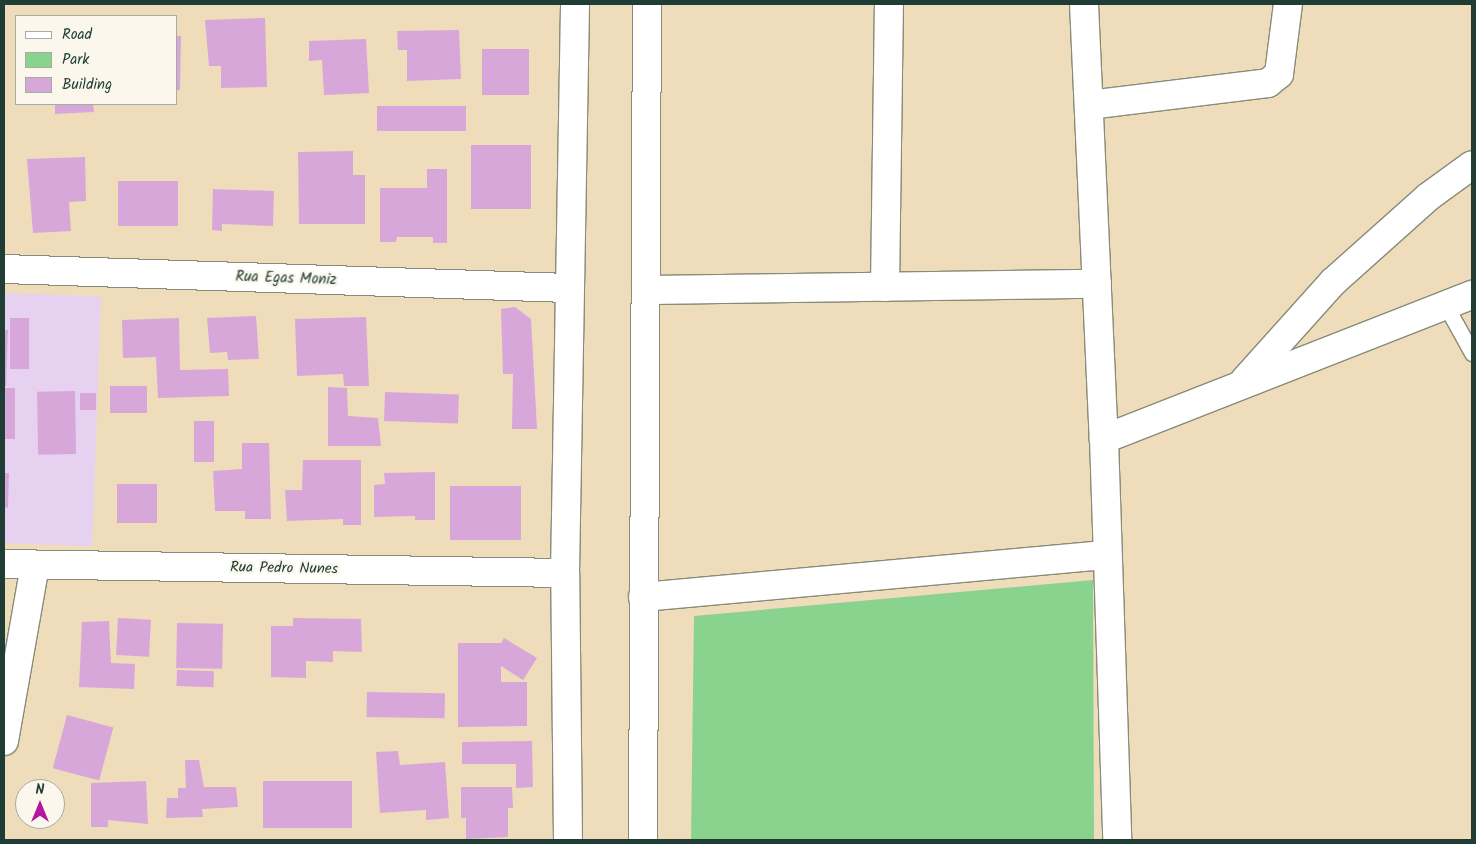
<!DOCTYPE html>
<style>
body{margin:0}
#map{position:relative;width:1476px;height:844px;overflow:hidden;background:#efdcbb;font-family:Kalam,sans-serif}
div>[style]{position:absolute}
.built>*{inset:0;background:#e6d2f0;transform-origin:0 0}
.green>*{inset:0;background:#8ad38f}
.building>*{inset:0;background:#d8a7d9;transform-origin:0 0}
.roads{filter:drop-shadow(1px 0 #878c78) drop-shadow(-1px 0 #878c78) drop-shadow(0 1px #878c78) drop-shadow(0 -1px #878c78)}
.lane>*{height:15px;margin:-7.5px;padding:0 7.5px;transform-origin:7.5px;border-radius:7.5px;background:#fff}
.street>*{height:28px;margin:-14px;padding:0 14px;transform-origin:14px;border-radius:14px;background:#fff}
.secondary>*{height:28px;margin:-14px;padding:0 14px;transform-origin:14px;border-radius:14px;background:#fff}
span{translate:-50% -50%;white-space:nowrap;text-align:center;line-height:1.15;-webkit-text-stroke:5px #fbf7ec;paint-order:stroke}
.street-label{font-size:15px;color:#1f3d34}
.frame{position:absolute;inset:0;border:5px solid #1f3d34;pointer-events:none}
.legend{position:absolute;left:15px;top:15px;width:162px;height:90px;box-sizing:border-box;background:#fbf7ec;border:1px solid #a3ada2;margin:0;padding:6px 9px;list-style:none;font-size:15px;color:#1f3d34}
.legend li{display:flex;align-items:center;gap:10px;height:25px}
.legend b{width:25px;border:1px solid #a3ada2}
.north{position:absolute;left:15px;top:779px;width:50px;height:50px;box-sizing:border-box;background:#fbf7ec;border:1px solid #a3ada2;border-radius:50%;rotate:0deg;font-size:14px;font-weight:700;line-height:20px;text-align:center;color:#1f3d34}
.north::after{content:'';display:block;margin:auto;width:18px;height:22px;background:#b5179e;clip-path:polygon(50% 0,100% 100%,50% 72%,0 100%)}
</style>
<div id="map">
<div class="built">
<i style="left:4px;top:293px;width:97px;height:250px;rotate:2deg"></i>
</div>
<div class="green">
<i style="clip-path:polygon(1093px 580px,1094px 840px,691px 840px,694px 616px)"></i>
</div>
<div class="building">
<i style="clip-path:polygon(265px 18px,267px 87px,221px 88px,221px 66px,209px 66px,205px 20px)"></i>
<i style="clip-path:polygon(459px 30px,461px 79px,407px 81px,407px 50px,398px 50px,397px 31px)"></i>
<i style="clip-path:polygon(176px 36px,181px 36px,180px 90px,176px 90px)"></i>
<i style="clip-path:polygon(366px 39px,369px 93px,324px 95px,322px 60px,309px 61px,309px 41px)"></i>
<i style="left:482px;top:49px;width:47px;height:46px"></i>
<i style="clip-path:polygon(55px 104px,93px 104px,94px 112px,55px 114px)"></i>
<i style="left:377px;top:106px;width:89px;height:25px"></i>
<i style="left:471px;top:145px;width:60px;height:64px"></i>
<i style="clip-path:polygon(353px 151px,353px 175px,365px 175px,365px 224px,299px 224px,298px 152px)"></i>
<i style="clip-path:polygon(85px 157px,86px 201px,69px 202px,71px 231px,33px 233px,27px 159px)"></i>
<i style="clip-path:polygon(427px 169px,447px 169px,447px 243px,433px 243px,433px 237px,397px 237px,396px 242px,380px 242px,380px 188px,427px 188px)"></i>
<i style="left:118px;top:181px;width:60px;height:45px"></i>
<i style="clip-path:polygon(213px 189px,274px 191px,273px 226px,222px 224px,222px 231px,212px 230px)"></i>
<i style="clip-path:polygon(515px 307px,531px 319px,537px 429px,512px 429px,513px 374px,503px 374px,501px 309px)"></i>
<i style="clip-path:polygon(256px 316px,259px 359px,228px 360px,227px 352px,210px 353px,207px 318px)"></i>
<i style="clip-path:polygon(366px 317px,369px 386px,344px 386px,343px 374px,297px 376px,295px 319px)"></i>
<i style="left:10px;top:318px;width:19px;height:51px"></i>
<i style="clip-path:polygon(179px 318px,180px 370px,228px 369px,229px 396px,158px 398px,156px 357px,123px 358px,122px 320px)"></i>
<i style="clip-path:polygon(4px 330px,8px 330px,6px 386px,4px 386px)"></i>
<i style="left:110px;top:386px;width:37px;height:27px"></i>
<i style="clip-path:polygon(328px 387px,347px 388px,348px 416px,378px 418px,381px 446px,328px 446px)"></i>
<i style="left:4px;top:388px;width:11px;height:51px"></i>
<i style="left:75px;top:391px;width:63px;height:38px;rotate:89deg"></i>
<i style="left:385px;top:392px;width:74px;height:29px;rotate:2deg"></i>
<i style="left:80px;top:393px;width:16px;height:17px"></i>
<i style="left:194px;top:421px;width:20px;height:41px"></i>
<i style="clip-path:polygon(242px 443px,269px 443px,271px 519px,245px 519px,245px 511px,215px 511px,213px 471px,242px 469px)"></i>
<i style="clip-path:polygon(303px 460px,361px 460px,361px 525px,343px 525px,343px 519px,287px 521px,285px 490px,302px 490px)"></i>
<i style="clip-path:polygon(435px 472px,435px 520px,415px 520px,415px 516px,374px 517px,374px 485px,385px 484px,384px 473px)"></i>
<i style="clip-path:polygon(4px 473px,9px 473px,8px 508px,4px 507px)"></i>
<i style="left:117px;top:484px;width:40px;height:39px"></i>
<i style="left:450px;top:486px;width:71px;height:54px"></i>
<i style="left:118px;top:618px;width:33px;height:37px;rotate:3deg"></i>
<i style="clip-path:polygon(293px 618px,361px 619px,362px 652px,333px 651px,333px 662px,306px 661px,306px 678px,271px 677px,271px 626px,293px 626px)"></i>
<i style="clip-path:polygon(109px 621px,111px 663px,135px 664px,134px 689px,79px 687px,82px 622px)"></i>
<i style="left:177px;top:623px;width:46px;height:45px;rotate:1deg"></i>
<i style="clip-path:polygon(504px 638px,537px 658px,523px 680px,501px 666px,501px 682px,527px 682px,527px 726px,458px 727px,458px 643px,501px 643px)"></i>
<i style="left:177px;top:670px;width:37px;height:16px;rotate:2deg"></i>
<i style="left:367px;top:692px;width:78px;height:25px;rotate:1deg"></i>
<i style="left:67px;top:715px;width:48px;height:55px;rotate:15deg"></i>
<i style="clip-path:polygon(532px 741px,533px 787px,516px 788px,516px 764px,462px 764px,462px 742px)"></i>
<i style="clip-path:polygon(398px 751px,400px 765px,445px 762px,449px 818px,426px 820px,426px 810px,380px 813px,376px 752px)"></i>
<i style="clip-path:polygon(185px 760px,199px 760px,204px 787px,236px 787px,238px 807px,202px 809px,203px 817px,166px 818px,167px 798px,178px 798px,178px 788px,186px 788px)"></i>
<i style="clip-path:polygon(146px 781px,148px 824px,108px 820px,108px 827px,91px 827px,91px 783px)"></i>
<i style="left:263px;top:781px;width:89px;height:47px"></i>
<i style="clip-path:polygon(461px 787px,512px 787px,513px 808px,508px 808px,508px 837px,466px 839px,466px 818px,461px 818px)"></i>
</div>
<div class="roads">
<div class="lane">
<i style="left:1446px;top:306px;width:54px;rotate:61deg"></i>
</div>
<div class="street">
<i style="left:1084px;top:4px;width:435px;rotate:87.4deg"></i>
<i style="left:1104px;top:439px;width:401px;rotate:88.1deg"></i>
<i style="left:1089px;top:105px;width:180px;rotate:-7deg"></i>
<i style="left:1268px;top:83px;width:14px;rotate:-39deg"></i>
<i style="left:1279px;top:74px;width:71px;rotate:-82.7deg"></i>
<i style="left:4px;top:269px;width:565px;rotate:1.93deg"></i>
<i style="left:885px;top:287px;width:283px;rotate:-89.2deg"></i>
<i style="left:646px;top:290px;width:451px;rotate:-0.8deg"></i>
<i style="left:1245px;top:380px;width:132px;rotate:-48.1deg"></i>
<i style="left:1333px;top:282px;width:127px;rotate:-41.8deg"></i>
<i style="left:1428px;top:197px;width:54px;rotate:-36deg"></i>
<i style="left:1104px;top:439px;width:395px;rotate:-21.4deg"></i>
<i style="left:4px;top:564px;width:561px;rotate:0.92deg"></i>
<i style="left:643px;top:597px;width:466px;rotate:-5.2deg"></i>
<i style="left:4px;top:741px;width:178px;rotate:-80deg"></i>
</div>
<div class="secondary">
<i style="left:568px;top:840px;width:267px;rotate:-90.6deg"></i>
<i style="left:565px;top:573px;width:569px;rotate:-88.99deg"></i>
<i style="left:643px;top:840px;width:836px;rotate:-89.73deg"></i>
</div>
</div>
<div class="street-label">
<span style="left:286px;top:279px;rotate:2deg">Rua Egas Moniz</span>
<span style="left:284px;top:569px;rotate:1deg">Rua Pedro Nunes</span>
</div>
<div class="frame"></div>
<ul class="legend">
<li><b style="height:6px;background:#fff"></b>Road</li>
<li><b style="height:14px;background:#8ad38f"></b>Park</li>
<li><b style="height:14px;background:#d8a7d9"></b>Building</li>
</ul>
<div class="north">N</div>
</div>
